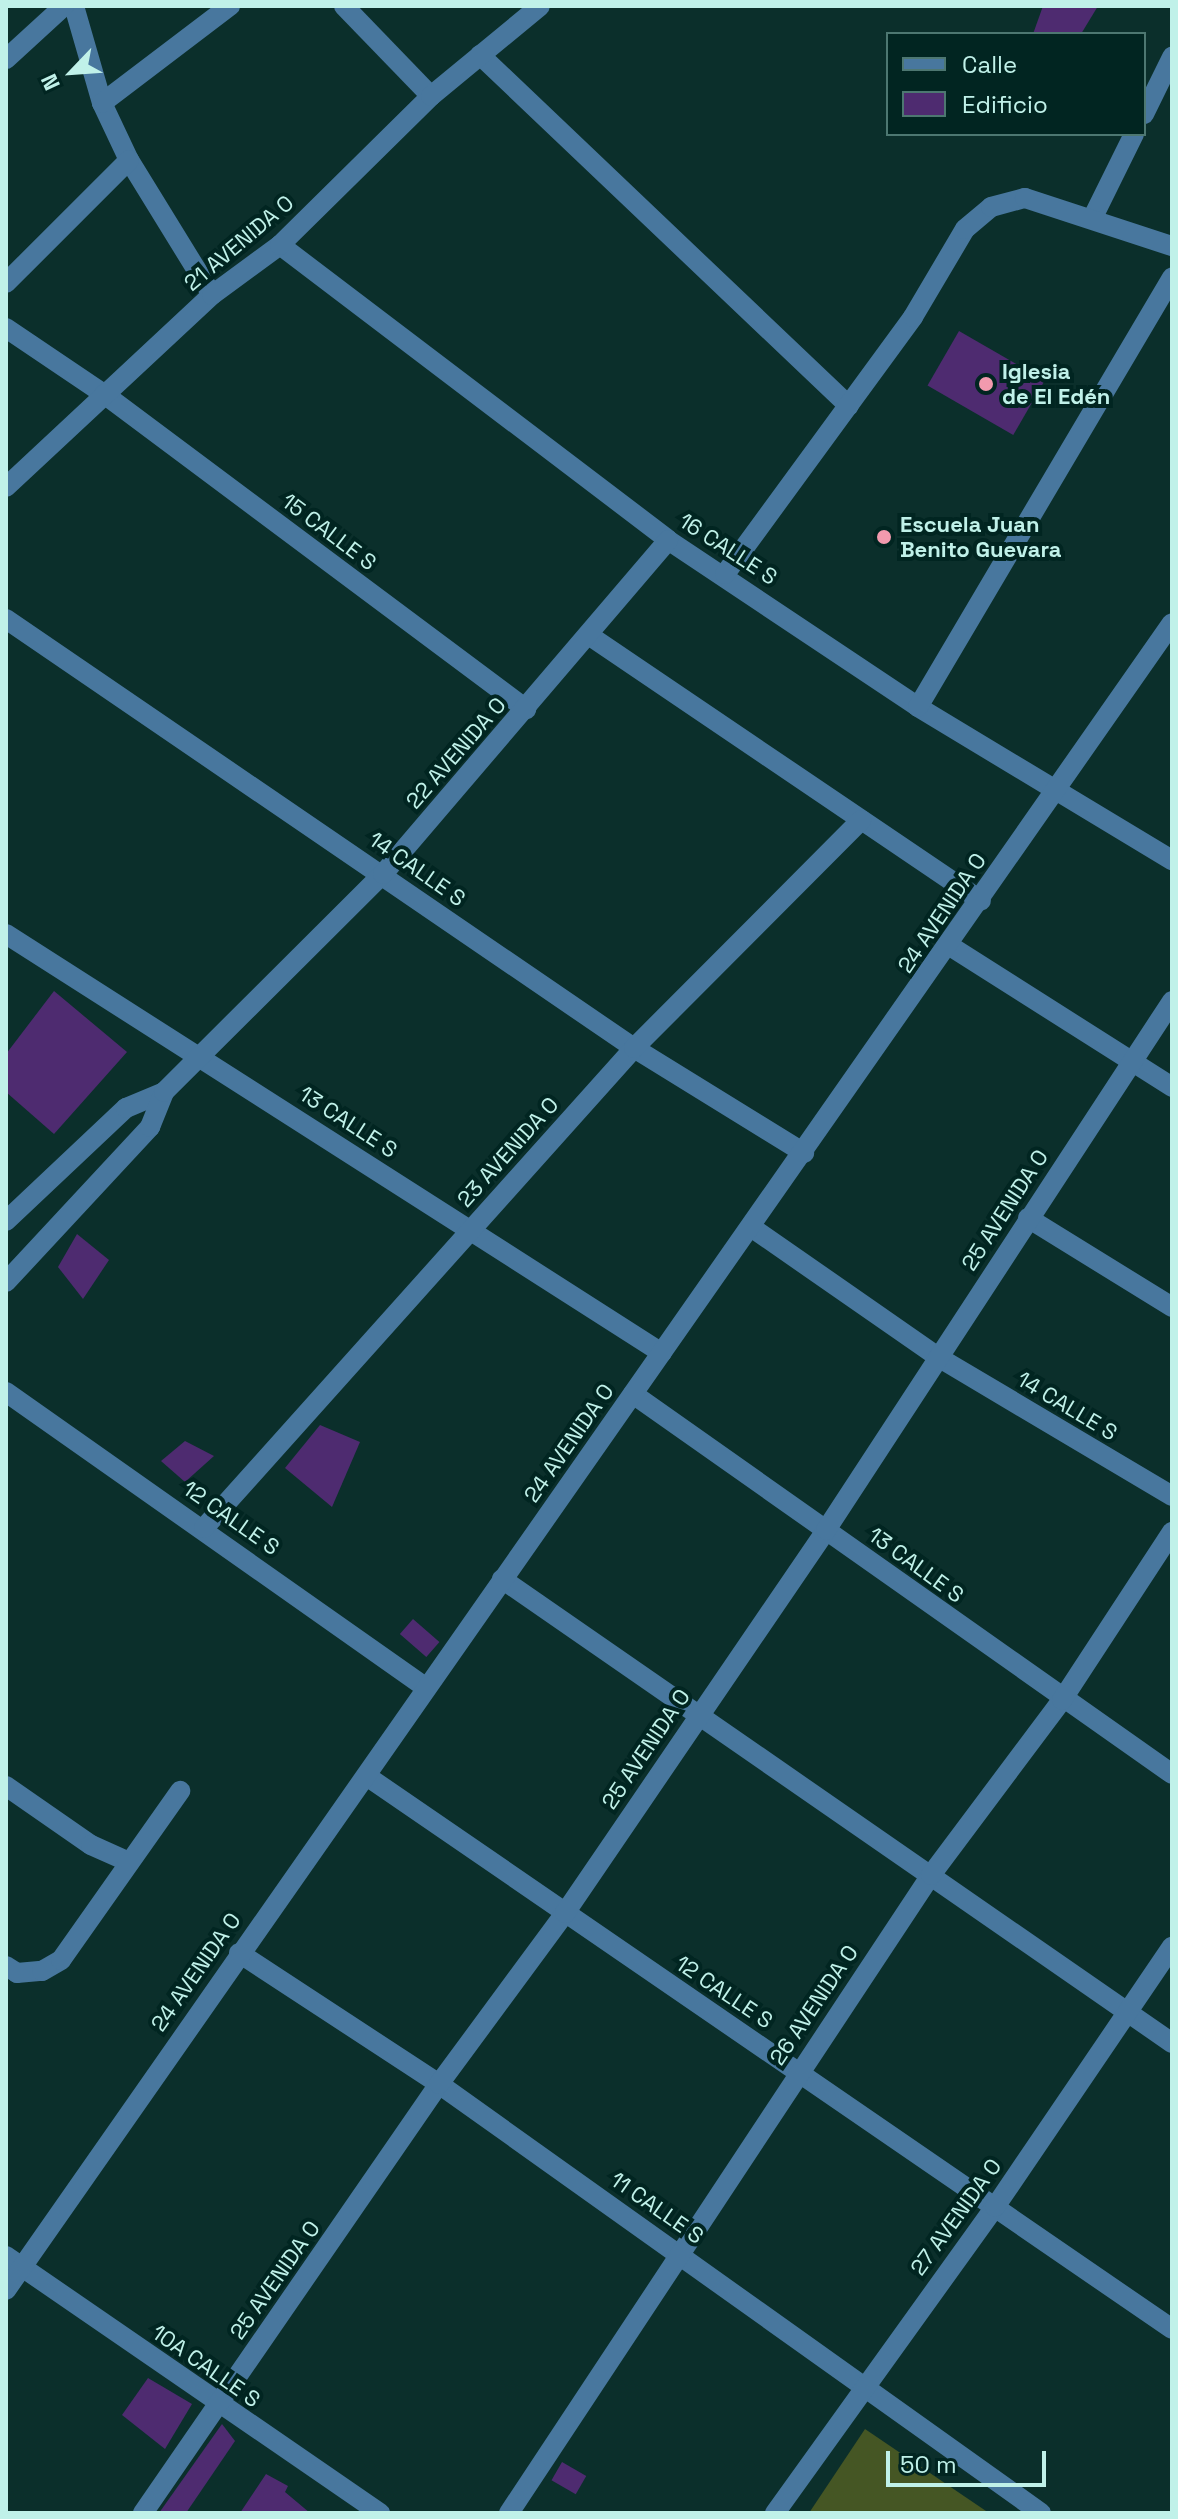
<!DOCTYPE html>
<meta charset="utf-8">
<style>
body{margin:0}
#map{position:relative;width:1178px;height:2519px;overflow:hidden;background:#0b2f2b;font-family:"Space Grotesk",sans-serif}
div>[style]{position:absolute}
.green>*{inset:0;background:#455624}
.building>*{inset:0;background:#4e2b70;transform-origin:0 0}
.minor>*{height:20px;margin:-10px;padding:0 10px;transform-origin:10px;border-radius:10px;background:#48779e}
.dots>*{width:22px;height:22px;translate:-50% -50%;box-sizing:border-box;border:4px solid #012521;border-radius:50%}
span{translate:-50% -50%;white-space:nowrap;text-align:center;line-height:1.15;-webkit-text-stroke:8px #012521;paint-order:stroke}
.street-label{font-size:22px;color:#c0f1e9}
.poi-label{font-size:22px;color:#c0f1e9;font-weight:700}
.left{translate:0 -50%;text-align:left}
.frame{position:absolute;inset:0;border:8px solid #c0f1e9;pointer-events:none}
.legend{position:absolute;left:886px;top:32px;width:260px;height:104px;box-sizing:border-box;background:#012521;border:2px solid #4d7771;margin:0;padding:10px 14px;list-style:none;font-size:24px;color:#c0f1e9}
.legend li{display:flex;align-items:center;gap:16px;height:40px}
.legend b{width:40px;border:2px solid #4d7771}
.north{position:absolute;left:32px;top:32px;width:80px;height:80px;-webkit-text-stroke:6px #012521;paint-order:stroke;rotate:245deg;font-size:22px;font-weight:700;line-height:32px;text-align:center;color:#c0f1e9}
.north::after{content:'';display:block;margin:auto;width:28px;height:36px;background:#c0f1e9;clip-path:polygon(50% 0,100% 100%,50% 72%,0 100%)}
.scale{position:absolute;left:886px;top:2451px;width:160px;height:36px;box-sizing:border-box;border:4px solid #c0f1e9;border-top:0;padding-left:10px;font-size:24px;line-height:28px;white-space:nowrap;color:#c0f1e9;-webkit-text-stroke:6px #012521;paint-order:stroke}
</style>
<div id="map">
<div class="green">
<i style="clip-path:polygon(865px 2429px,989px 2513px,809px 2513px)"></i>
</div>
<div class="building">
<i style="clip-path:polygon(1043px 6px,1098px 6px,1081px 34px,1033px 34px)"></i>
<i style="left:959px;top:331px;width:99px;height:63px;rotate:30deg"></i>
<i style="clip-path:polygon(54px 991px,127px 1052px,54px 1134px,6px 1092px,6px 1054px)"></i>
<i style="clip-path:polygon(77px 1234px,109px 1260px,83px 1299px,58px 1267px)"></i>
<i style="clip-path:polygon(320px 1425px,360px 1442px,332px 1507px,285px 1468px)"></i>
<i style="clip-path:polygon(185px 1441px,214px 1456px,185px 1482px,161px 1461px)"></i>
<i style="left:413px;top:1619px;width:35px;height:20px;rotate:41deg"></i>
<i style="clip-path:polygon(148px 2378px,192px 2404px,165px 2449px,122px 2415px)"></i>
<i style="clip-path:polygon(222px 2424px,235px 2441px,186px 2513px,159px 2513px)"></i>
<i style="left:562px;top:2462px;width:28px;height:21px;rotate:30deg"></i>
<i style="clip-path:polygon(266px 2474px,288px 2486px,285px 2492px,310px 2513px,240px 2513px)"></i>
</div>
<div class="minor">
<i style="left:74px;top:6px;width:101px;rotate:73.9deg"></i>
<i style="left:102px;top:103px;width:63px;rotate:64.7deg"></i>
<i style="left:129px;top:160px;width:158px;rotate:58.4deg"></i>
<i style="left:344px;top:6px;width:125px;rotate:46deg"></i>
<i style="left:480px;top:55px;width:509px;rotate:43.57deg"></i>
<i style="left:6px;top:59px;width:79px;rotate:-42.4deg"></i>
<i style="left:102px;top:103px;width:161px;rotate:-37.2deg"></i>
<i style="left:1144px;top:114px;width:64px;rotate:-63.8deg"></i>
<i style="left:1093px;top:217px;width:93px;rotate:-63.7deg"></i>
<i style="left:280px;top:245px;width:487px;rotate:37.2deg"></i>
<i style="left:668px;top:540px;width:301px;rotate:33.7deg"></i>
<i style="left:918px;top:707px;width:297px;rotate:31.1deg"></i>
<i style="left:6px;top:283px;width:174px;rotate:-45deg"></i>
<i style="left:6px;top:328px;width:118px;rotate:34deg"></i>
<i style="left:104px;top:394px;width:527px;rotate:36.74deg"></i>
<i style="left:6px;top:487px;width:282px;rotate:-43deg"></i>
<i style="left:212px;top:295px;width:84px;rotate:-36.3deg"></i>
<i style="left:280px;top:245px;width:212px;rotate:-44.6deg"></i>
<i style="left:431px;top:96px;width:141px;rotate:-39.5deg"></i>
<i style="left:725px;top:574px;width:318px;rotate:-53.8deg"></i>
<i style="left:913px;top:317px;width:102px;rotate:-59.4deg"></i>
<i style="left:965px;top:229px;width:34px;rotate:-40deg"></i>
<i style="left:991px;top:207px;width:35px;rotate:-15deg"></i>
<i style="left:1025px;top:198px;width:155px;rotate:18.1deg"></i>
<i style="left:6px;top:619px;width:761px;rotate:34.34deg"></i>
<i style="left:634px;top:1048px;width:200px;rotate:31.7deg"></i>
<i style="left:590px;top:636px;width:472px;rotate:34.1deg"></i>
<i style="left:918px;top:707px;width:499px;rotate:-59.4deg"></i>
<i style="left:6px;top:934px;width:778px;rotate:32.57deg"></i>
<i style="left:950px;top:946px;width:263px;rotate:32.4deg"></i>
<i style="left:1028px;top:1218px;width:169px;rotate:31.7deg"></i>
<i style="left:6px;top:1221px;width:165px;rotate:-43.3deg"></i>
<i style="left:126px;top:1108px;width:41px;rotate:-22.8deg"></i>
<i style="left:751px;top:1227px;width:228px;rotate:34.8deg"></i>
<i style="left:938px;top:1357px;width:272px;rotate:30.7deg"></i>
<i style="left:6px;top:1282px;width:212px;rotate:-47.1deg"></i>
<i style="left:150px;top:1127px;width:38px;rotate:-68deg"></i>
<i style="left:164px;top:1092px;width:309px;rotate:-44.9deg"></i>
<i style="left:383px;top:874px;width:439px;rotate:-49.5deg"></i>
<i style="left:6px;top:1392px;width:512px;rotate:35.15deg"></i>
<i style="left:633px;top:1394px;width:659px;rotate:35.18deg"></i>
<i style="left:204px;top:1528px;width:644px;rotate:-48.14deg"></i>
<i style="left:634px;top:1048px;width:322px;rotate:-45.1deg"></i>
<i style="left:502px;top:1579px;width:815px;rotate:34.7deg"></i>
<i style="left:368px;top:1777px;width:975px;rotate:34.47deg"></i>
<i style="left:6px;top:1786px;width:103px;rotate:34.8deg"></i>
<i style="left:91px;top:1845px;width:42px;rotate:24.1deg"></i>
<i style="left:239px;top:1953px;width:239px;rotate:33.2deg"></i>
<i style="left:439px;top:2084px;width:739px;rotate:35.47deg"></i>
<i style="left:6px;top:1966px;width:13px;rotate:32deg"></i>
<i style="left:17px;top:1973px;width:25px;rotate:-5deg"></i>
<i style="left:42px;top:1971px;width:22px;rotate:-30deg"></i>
<i style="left:61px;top:1960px;width:207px;rotate:-54.8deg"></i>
<i style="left:6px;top:2256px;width:454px;rotate:34.5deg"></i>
<i style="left:6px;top:2290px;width:2034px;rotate:-55.03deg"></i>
<i style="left:143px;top:2513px;width:521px;rotate:-55.4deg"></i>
<i style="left:439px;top:2084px;width:212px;rotate:-53.6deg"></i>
<i style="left:565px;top:1913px;width:463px;rotate:-55.7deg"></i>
<i style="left:826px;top:1530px;width:632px;rotate:-56.81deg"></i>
<i style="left:509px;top:2513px;width:765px;rotate:-56.52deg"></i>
<i style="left:931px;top:1875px;width:219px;rotate:-53.2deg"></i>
<i style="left:1062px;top:1700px;width:201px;rotate:-56.8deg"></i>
<i style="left:775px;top:2513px;width:377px;rotate:-54.3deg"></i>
<i style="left:995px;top:2207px;width:315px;rotate:-55.8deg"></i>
</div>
<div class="dots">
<i style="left:986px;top:384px;background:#f29aae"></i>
<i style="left:884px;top:537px;background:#f29aae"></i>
</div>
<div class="street-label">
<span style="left:239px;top:243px;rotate:-40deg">21 AVENIDA O</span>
<span style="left:329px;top:532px;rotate:37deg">15 CALLE S</span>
<span style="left:728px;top:549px;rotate:33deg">16 CALLE S</span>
<span style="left:456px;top:753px;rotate:-49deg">22 AVENIDA O</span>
<span style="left:417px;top:869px;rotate:35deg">14 CALLE S</span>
<span style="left:942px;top:913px;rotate:-56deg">24 AVENIDA O</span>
<span style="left:348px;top:1122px;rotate:33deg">13 CALLE S</span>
<span style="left:508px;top:1152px;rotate:-48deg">23 AVENIDA O</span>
<span style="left:1005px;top:1210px;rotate:-57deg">25 AVENIDA O</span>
<span style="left:1067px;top:1406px;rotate:31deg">14 CALLE S</span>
<span style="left:569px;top:1443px;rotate:-55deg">24 AVENIDA O</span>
<span style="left:231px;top:1518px;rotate:35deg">12 CALLE S</span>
<span style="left:916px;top:1565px;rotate:36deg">13 CALLE S</span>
<span style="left:646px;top:1749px;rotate:-56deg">25 AVENIDA O</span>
<span style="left:196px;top:1972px;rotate:-55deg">24 AVENIDA O</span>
<span style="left:724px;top:1992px;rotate:34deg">12 CALLE S</span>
<span style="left:814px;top:2005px;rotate:-56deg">26 AVENIDA O</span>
<span style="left:657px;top:2208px;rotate:35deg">11 CALLE S</span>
<span style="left:956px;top:2217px;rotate:-54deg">27 AVENIDA O</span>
<span style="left:275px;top:2280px;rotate:-55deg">25 AVENIDA O</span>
<span style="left:206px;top:2366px;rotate:35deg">10A CALLE S</span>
</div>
<div class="poi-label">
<span class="left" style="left:1002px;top:384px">Iglesia<br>de El Edén</span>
<span class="left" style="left:900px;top:537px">Escuela Juan<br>Benito Guevara</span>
</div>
<div class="frame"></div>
<ul class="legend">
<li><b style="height:10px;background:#48779e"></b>Calle</li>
<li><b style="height:22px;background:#4e2b70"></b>Edificio</li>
</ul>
<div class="north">N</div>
<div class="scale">50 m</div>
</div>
